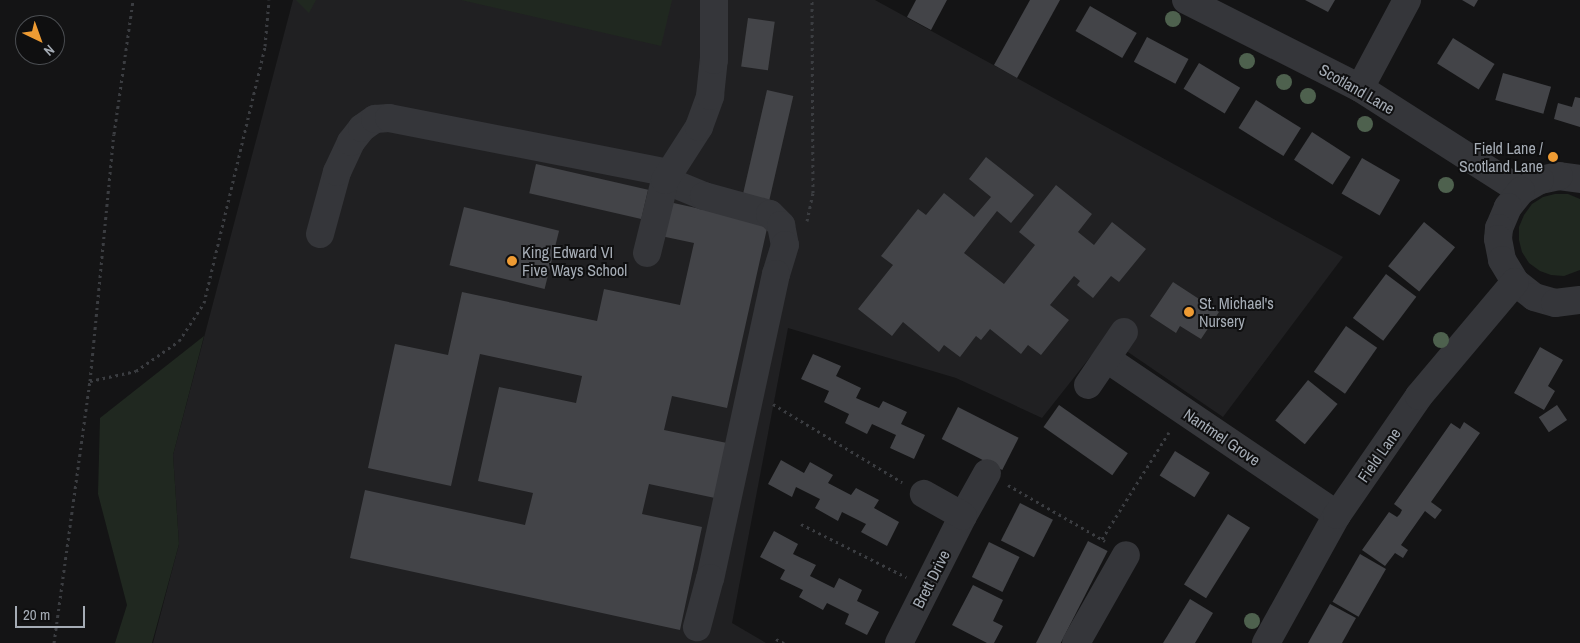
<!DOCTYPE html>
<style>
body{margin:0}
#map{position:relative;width:1580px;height:643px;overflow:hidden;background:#141415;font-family:"Archivo Narrow",sans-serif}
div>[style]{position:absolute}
.built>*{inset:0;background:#202022}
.green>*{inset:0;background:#202820}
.building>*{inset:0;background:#434448;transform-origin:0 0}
.path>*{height:3px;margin-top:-1.5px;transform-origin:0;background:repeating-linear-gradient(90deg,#3b3d41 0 2.5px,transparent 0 6.5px)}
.minor>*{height:28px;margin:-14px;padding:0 14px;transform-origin:14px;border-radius:14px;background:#35363a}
.trees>*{width:16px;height:16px;margin:-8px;border-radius:50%;background:#4e614e}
.dots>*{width:14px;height:14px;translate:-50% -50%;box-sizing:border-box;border:2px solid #0f0f10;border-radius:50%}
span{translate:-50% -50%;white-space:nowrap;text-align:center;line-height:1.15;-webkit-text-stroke:4px #0f0f10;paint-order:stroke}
.street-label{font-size:16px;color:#a5acb5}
.poi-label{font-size:16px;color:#a5acb5}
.right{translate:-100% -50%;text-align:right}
.left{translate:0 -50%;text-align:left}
.north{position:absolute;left:15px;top:15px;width:50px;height:50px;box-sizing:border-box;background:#0f0f10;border:1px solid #4b4e52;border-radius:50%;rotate:138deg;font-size:14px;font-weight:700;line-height:20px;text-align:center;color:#a5acb5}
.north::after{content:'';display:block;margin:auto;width:18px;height:22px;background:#ee9b33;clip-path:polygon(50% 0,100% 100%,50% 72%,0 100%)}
.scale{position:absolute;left:15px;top:606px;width:70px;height:22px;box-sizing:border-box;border:2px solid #a5acb5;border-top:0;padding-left:6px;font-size:15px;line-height:18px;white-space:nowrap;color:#a5acb5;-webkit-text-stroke:4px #0f0f10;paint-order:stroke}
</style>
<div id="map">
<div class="built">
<i style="clip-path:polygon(293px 0,875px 0,1343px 257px,1223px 417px,1106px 337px,1042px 418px,956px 378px,788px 328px,732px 623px,766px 643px,153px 643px,179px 544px,173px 455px)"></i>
</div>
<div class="green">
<i style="clip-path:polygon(296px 0,316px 0,309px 13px)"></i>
<i style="clip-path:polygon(461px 0,672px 0,661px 46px)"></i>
<i style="clip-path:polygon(1555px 194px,1568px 194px,1580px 199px,1580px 270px,1564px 276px,1551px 275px,1540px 271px,1529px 263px,1522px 252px,1519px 240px,1519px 227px,1524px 215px,1532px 204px,1543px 197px)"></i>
<i style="clip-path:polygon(204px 336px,173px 455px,179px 544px,152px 643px,115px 643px,127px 605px,98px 494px,100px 418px)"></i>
</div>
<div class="building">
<i style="clip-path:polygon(916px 0,947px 0,931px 30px,907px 17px)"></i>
<i style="clip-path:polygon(1030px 0,1060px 0,1017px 78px,994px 65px)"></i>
<i style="clip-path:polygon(1305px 0,1335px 0,1328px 12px)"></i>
<i style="clip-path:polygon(1462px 0,1478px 0,1474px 7px)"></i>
<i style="left:1090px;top:6px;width:54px;height:29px;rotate:30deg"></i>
<i style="left:748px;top:18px;width:27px;height:49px;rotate:8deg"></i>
<i style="left:1147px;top:37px;width:47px;height:28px;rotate:28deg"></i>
<i style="left:1453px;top:38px;width:49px;height:30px;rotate:32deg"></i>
<i style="left:1199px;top:63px;width:48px;height:30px;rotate:31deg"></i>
<i style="left:1503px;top:73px;width:50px;height:28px;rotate:16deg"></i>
<i style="left:767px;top:90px;width:27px;height:112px;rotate:13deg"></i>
<i style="clip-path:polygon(1575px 97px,1580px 98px,1580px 127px,1554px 119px,1558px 103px,1572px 107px)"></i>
<i style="left:1256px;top:100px;width:53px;height:33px;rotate:32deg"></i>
<i style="left:1312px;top:132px;width:46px;height:33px;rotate:33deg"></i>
<i style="clip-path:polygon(986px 157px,1034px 195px,1011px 223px,997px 211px,964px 253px,1004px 284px,1035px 245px,1019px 232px,1056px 185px,1092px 214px,1078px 232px,1094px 245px,1112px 222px,1146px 249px,1119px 282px,1111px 276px,1093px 298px,1077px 285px,1080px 281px,1074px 276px,1050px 305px,1069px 320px,1041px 355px,1028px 345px,1021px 354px,990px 329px,981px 340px,976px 336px,960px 357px,944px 345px,939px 352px,903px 322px,892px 336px,858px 309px,893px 265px,881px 256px,918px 209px,926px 215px,944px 193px,974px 217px,991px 197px,969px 179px)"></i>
<i style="left:1362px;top:158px;width:44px;height:41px;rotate:30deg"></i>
<i style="left:536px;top:164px;width:115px;height:30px;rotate:13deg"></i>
<i style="clip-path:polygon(669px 202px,768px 224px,727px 408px,672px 396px,664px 430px,727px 443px,715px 498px,649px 484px,642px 514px,702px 527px,680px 630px,350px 558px,365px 490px,525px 525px,533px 493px,478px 481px,499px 387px,576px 403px,582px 376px,480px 354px,451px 486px,368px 468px,395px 344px,448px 355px,462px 292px,597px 321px,604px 289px,680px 305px,694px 243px,661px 236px)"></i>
<i style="left:464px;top:207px;width:98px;height:60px;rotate:14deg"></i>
<i style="left:1424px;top:222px;width:40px;height:57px;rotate:39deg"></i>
<i style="left:1386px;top:274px;width:38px;height:55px;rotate:37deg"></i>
<i style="clip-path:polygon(1173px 282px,1219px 312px,1201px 339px,1180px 326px,1176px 333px,1150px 316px)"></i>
<i style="left:1346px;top:326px;width:38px;height:56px;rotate:35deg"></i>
<i style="clip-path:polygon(1540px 347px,1563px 360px,1548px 386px,1555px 391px,1544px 410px,1514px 393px)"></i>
<i style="clip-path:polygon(813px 354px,841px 366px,836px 376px,861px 388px,856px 398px,879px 408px,883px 401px,907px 412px,901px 424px,925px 435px,914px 459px,890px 448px,896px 435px,872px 424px,867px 434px,845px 423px,849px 414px,824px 402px,829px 391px,801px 379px)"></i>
<i style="left:1308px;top:380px;width:38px;height:52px;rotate:39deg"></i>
<i style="left:1059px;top:405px;width:84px;height:27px;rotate:35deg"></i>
<i style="left:1557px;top:405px;width:18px;height:22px;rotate:56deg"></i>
<i style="left:958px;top:407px;width:68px;height:36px;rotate:27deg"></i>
<i style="clip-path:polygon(1464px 422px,1480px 433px,1431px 502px,1442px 510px,1435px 519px,1425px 511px,1401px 545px,1408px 550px,1403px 558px,1395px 553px,1385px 566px,1362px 550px,1389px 512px,1397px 517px,1400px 514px,1402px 510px,1394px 504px,1451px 423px,1460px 429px)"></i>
<i style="left:1175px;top:451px;width:41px;height:29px;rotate:32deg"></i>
<i style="clip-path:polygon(781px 460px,804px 473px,810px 462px,833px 475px,828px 483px,851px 495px,856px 488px,879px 500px,874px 508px,899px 522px,887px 546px,861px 532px,866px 524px,842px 512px,838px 521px,815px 508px,820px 499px,796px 487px,792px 497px,768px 484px)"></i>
<i style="left:1020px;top:503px;width:37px;height:42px;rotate:27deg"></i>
<i style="left:1228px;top:514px;width:26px;height:83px;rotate:32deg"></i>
<i style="clip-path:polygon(774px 531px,798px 544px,793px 554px,816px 565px,810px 576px,834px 588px,839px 578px,862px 590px,857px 601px,879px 612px,867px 635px,845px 624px,849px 614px,827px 603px,823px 610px,799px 597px,803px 590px,780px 579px,785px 570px,760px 557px)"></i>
<i style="left:1088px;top:541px;width:22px;height:115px;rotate:27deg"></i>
<i style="left:989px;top:542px;width:34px;height:39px;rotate:26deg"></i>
<i style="left:1360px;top:554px;width:30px;height:55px;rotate:30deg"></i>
<i style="clip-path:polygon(973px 585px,1003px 600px,993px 621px,1003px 626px,994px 643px,987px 643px,952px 625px)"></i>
<i style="clip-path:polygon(1190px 599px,1213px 613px,1195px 643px,1163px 643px)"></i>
<i style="clip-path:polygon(1330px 604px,1356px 618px,1342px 643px,1308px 643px)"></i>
</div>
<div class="path">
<i style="left:807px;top:221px;width:29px;rotate:-78deg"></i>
<i style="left:813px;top:193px;width:193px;rotate:-90.3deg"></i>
<i style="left:90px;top:381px;width:47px;rotate:-12.3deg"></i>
<i style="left:136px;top:371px;width:52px;rotate:-34.9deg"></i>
<i style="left:179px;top:341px;width:45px;rotate:-56.7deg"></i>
<i style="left:204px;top:303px;width:264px;rotate:-76.6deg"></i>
<i style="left:265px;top:46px;width:46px;rotate:-85deg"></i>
<i style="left:773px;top:404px;width:151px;rotate:31.2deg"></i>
<i style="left:1008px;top:485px;width:112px;rotate:30deg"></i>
<i style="left:801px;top:524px;width:118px;rotate:26.8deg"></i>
<i style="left:1102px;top:539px;width:126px;rotate:-57.9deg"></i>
<i style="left:776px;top:639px;width:9px;rotate:27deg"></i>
<i style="left:54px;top:643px;width:264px;rotate:-82.2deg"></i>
<i style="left:90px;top:381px;width:248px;rotate:-84.5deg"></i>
<i style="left:114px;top:134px;width:135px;rotate:-81.9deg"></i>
</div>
<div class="minor">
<i style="left:1186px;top:0;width:195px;rotate:26.8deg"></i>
<i style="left:1360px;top:88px;width:191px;rotate:32.6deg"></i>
<i style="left:1360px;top:88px;width:100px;rotate:-61.9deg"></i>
<i style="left:1580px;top:179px;width:21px;rotate:-172deg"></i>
<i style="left:1559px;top:176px;width:19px;rotate:168deg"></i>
<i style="left:1540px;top:180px;width:22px;rotate:150deg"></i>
<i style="left:1521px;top:191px;width:21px;rotate:129deg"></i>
<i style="left:1508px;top:207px;width:23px;rotate:113deg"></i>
<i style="left:1499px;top:228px;width:11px;rotate:95deg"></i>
<i style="left:1498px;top:239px;width:21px;rotate:79deg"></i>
<i style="left:1502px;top:260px;width:26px;rotate:59deg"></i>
<i style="left:1515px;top:282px;width:24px;rotate:38deg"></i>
<i style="left:1534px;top:297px;width:22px;rotate:16deg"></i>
<i style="left:1555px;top:303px;width:25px;rotate:-7deg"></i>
<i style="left:665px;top:180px;width:42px;rotate:22.3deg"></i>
<i style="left:704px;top:196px;width:68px;rotate:15.3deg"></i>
<i style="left:770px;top:214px;width:16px;rotate:45deg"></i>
<i style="left:781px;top:225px;width:20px;rotate:79deg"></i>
<i style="left:785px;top:245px;width:30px;rotate:107deg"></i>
<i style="left:776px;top:274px;width:311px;rotate:102.2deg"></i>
<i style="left:710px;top:578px;width:51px;rotate:104.9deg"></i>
<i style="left:320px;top:234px;width:64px;rotate:-74.7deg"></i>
<i style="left:337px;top:172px;width:33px;rotate:-65deg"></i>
<i style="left:351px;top:142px;width:18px;rotate:-52deg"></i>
<i style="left:362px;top:128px;width:16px;rotate:-35deg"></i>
<i style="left:375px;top:119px;width:14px;rotate:-4deg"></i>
<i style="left:389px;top:118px;width:285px;rotate:11.1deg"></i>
<i style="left:647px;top:253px;width:75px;rotate:-76.1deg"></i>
<i style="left:665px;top:180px;width:63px;rotate:-57.3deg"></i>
<i style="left:699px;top:127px;width:33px;rotate:-70deg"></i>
<i style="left:710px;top:96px;width:36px;rotate:-84deg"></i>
<i style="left:714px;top:60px;width:60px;rotate:-90deg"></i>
<i style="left:1107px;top:359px;width:278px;rotate:34.1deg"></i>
<i style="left:1088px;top:385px;width:64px;rotate:-55.8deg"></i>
<i style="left:963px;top:516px;width:49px;rotate:-60.8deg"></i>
<i style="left:899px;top:643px;width:142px;rotate:-63.3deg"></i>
<i style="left:963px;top:516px;width:45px;rotate:-150.6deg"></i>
<i style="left:1076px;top:643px;width:101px;rotate:-60.4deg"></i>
<i style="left:1266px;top:643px;width:146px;rotate:-61deg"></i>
<i style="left:1337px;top:515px;width:145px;rotate:-55.4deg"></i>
<i style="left:1419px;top:396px;width:149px;rotate:-49.9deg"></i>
</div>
<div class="trees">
<i style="left:1173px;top:19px"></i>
<i style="left:1247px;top:61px"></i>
<i style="left:1284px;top:82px"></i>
<i style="left:1308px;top:96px"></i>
<i style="left:1365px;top:124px"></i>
<i style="left:1446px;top:185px"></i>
<i style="left:1441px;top:340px"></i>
<i style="left:1252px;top:621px"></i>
</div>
<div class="dots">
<i style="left:1553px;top:157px;background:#ee9b33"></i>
<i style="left:512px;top:261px;background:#ee9b33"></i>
<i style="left:1189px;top:312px;background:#ee9b33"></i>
</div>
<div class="street-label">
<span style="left:1357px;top:89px;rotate:30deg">Scotland Lane</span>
<span style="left:1222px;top:437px;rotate:34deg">Nantmel Grove</span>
<span style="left:1379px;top:455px;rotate:-55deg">Field Lane</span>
<span style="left:931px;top:579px;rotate:-63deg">Brett Drive</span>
</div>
<div class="poi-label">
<span class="right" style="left:1543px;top:157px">Field Lane /<br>Scotland Lane</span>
<span class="left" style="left:522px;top:261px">King Edward VI<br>Five Ways School</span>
<span class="left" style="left:1199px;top:312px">St. Michael's<br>Nursery</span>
</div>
<div class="north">N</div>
<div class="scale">20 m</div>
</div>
